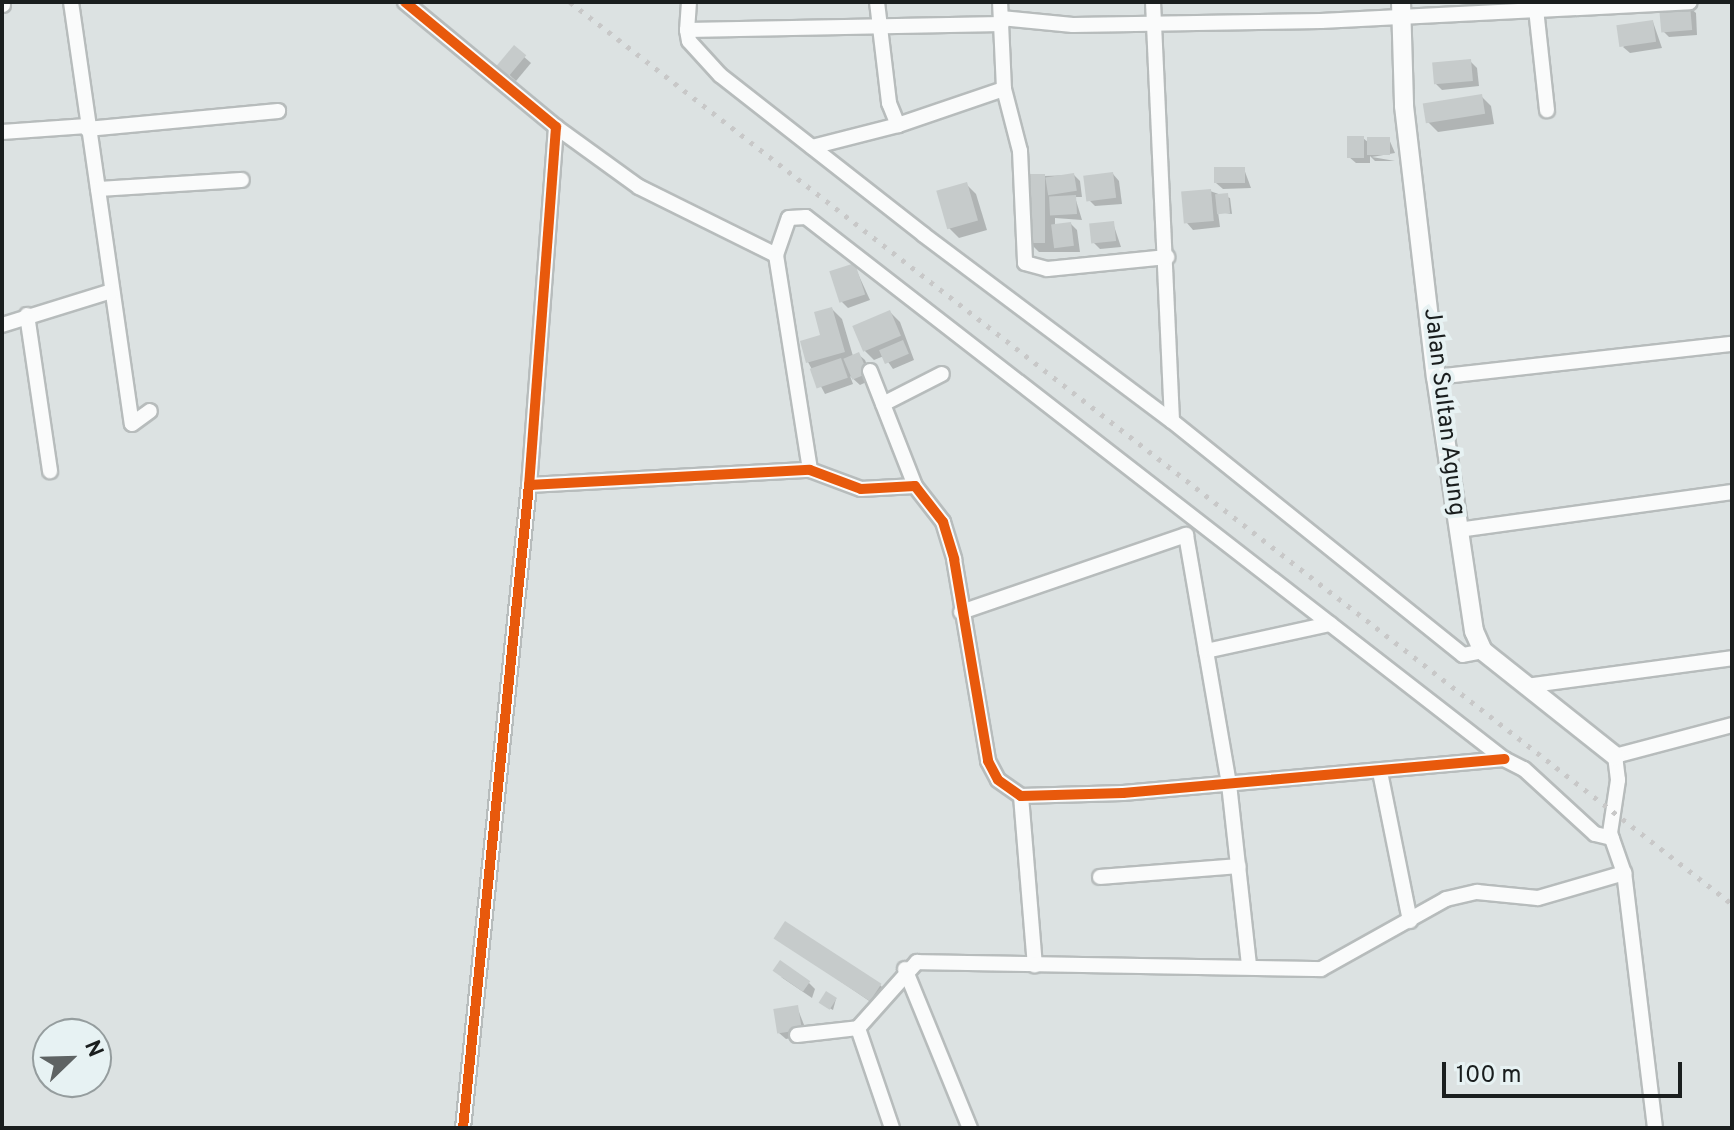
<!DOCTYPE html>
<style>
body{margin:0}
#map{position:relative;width:1734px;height:1130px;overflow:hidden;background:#dce2e2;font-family:Overpass,sans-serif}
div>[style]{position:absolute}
.shadow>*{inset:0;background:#0003}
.building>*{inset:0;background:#c6cbcb;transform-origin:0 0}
.roads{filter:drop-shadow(2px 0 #b7bcbc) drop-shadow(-2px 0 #b7bcbc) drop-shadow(0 2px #b7bcbc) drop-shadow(0 -2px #b7bcbc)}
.minor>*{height:14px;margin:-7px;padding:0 7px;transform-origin:7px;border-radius:7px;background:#fafbfb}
.tertiary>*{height:18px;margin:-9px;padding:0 9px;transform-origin:9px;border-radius:9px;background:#fafbfb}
.rail>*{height:5px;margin-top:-2.5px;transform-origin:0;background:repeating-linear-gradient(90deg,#c8c8c8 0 4px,transparent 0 12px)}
.cycleway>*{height:10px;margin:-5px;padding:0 5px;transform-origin:5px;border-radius:5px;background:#e8590c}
span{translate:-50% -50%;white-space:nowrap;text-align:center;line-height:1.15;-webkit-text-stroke:8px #e7f2f3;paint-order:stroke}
.street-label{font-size:24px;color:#1a1e1e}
.frame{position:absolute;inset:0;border:4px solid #1a1e1e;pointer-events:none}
.north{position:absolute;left:32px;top:1018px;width:80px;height:80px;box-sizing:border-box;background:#e7f2f3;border:2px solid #959d9e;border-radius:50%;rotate:67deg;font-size:22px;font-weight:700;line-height:32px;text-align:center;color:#1a1e1e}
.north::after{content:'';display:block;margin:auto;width:28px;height:36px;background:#5e6363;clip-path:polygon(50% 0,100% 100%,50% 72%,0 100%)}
.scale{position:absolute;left:1442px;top:1062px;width:240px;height:36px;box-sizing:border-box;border:4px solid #1a1e1e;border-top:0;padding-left:10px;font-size:24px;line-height:28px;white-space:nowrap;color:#1a1e1e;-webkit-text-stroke:6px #e7f2f3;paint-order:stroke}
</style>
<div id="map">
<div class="shadow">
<i style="clip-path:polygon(1689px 7px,1696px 13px,1697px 35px,1669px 37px,1663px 31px)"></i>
<i style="clip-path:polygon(1653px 22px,1662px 48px,1630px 53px,1623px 47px)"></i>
<i style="clip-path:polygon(514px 48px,531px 63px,516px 81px,505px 71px)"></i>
<i style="clip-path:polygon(1470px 61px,1477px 68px,1479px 86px,1442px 90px,1436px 84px)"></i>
<i style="clip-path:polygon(1481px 96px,1491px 106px,1494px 124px,1438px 132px,1428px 122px)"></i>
<i style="clip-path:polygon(1363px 138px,1369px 143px,1389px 139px,1395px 153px,1372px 157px,1395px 161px,1375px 161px,1370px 156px,1370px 163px,1356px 163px,1349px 157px)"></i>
<i style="clip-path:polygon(1244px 169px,1251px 188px,1223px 189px,1216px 183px)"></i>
<i style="clip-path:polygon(1113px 174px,1119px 181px,1122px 204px,1095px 206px,1088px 199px)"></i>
<i style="clip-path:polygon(1074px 175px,1080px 181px,1082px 197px,1075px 197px,1082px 220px,1055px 218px,1055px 226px,1071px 224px,1077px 230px,1080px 252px,1039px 252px,1029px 242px,1044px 176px)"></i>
<i style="clip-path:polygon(966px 184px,976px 194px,987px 230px,959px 238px,949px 228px)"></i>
<i style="clip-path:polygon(1210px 191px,1230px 198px,1232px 214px,1218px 212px,1220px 227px,1193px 230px,1187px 223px)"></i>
<i style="clip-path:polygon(1113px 223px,1121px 247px,1100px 249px,1094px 243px)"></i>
<i style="clip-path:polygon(854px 265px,870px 300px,848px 308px,841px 301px)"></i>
<i style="clip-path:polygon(832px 309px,842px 319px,853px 356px,858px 354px,865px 360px,873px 379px,860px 385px,850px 376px,853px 384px,825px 394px,808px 362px)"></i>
<i style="clip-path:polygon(890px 312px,900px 322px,914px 360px,893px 369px,884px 356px,874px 360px,864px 350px)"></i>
<i style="clip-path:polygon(777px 938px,880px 985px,890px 995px,881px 1009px)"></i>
<i style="clip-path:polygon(781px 977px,809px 983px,815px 989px,812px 998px)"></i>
<i style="clip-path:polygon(836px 999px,833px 1010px,824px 1005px)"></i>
<i style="clip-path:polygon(797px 1007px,808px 1035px,786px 1039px,779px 1033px)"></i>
</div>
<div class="building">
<i style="left:1690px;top:5px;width:25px;height:31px;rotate:85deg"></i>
<i style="left:1653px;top:20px;width:22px;height:37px;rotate:82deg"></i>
<i style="left:514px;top:45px;width:16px;height:27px;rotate:40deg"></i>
<i style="left:1471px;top:59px;width:22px;height:39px;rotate:85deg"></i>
<i style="left:1482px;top:94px;width:20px;height:60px;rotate:81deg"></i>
<i style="left:1347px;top:136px;width:17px;height:22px"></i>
<i style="left:1367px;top:137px;width:23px;height:18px"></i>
<i style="left:1245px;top:167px;width:16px;height:31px;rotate:90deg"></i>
<i style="left:1113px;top:172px;width:26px;height:30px;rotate:83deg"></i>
<i style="left:1074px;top:173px;width:18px;height:29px;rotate:81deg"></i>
<i style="left:1024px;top:174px;width:21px;height:69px"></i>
<i style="left:967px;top:182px;width:40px;height:32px;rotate:74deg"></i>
<i style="left:1211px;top:189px;width:32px;height:30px;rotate:85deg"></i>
<i style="left:1228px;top:193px;width:20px;height:13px;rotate:84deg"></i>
<i style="left:1076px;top:195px;width:19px;height:27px;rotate:87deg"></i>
<i style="left:1114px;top:221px;width:20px;height:25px;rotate:84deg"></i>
<i style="left:1071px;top:222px;width:24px;height:20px;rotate:83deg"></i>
<i style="left:855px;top:263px;width:33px;height:27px;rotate:72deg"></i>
<i style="clip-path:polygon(832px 307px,845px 352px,806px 363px,800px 341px,820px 335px,814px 312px)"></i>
<i style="left:890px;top:310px;width:28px;height:41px;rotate:67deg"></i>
<i style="left:903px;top:340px;width:15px;height:26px;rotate:67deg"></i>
<i style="left:859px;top:352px;width:23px;height:17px;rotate:67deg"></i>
<i style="left:841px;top:358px;width:21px;height:33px;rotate:71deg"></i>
<i style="left:785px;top:921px;width:115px;height:21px;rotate:33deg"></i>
<i style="left:780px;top:960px;width:37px;height:13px;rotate:35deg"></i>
<i style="left:826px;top:991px;width:13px;height:14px;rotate:32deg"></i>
<i style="left:798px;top:1005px;width:25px;height:25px;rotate:81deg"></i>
</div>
<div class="roads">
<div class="minor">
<i style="left:71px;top:2px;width:426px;rotate:81.8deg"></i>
<i style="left:132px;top:424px;width:22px;rotate:-36deg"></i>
<i style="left:405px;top:2px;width:196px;rotate:39.6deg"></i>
<i style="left:556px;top:127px;width:359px;rotate:94.3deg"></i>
<i style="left:529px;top:485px;width:646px;rotate:95.86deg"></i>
<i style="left:689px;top:2px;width:28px;rotate:94deg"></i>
<i style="left:687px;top:30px;width:315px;rotate:-1.1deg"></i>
<i style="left:877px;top:2px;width:102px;rotate:83.2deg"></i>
<i style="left:889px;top:103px;width:24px;rotate:68deg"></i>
<i style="left:898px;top:125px;width:112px;rotate:-18.8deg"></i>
<i style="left:1004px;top:89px;width:87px;rotate:-92.6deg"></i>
<i style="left:1153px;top:2px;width:419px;rotate:87.4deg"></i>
<i style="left:2px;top:5px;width:1px"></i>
<i style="left:1536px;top:9px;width:102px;rotate:83.8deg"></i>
<i style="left:1001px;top:18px;width:72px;rotate:5.6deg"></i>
<i style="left:1073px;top:25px;width:248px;rotate:-0.9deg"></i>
<i style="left:1321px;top:21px;width:369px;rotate:-2.9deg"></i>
<i style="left:687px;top:30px;width:11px;rotate:80deg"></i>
<i style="left:689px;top:41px;width:46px;rotate:47.6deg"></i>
<i style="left:720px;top:75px;width:259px;rotate:38.1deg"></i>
<i style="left:924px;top:235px;width:310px;rotate:36.9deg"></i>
<i style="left:1172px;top:421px;width:373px;rotate:38.8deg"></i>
<i style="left:1463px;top:655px;width:20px;rotate:-11deg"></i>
<i style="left:1004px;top:89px;width:64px;rotate:75.5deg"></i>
<i style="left:1020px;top:151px;width:112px;rotate:87.4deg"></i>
<i style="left:1025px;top:263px;width:23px;rotate:15deg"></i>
<i style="left:1047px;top:269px;width:121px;rotate:-5.7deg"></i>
<i style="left:556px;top:127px;width:102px;rotate:35.9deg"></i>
<i style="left:639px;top:187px;width:153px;rotate:26.4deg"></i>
<i style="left:776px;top:255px;width:218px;rotate:81deg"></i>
<i style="left:87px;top:129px;width:192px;rotate:-5.4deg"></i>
<i style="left:2px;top:132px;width:85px;rotate:-4deg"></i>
<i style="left:812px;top:147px;width:89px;rotate:-14.3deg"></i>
<i style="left:98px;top:189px;width:144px;rotate:-3.6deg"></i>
<i style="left:776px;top:255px;width:39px;rotate:-71deg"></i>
<i style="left:789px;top:218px;width:17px;rotate:-3deg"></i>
<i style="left:806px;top:217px;width:884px;rotate:37.83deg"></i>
<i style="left:1504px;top:759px;width:22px;rotate:27deg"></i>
<i style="left:1524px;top:769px;width:96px;rotate:42.5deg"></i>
<i style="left:1595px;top:834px;width:17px;rotate:13deg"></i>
<i style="left:27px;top:315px;width:158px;rotate:81.6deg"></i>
<i style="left:2px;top:325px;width:115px;rotate:-17.2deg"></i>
<i style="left:870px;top:371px;width:123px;rotate:68.6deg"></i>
<i style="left:1436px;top:377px;width:298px;rotate:-6.4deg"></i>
<i style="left:883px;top:404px;width:66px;rotate:-27deg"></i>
<i style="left:529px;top:485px;width:281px;rotate:-3.1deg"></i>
<i style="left:810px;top:470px;width:54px;rotate:20.4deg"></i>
<i style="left:861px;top:489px;width:54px;rotate:-3.2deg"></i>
<i style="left:915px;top:486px;width:46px;rotate:52.1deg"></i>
<i style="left:943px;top:522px;width:39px;rotate:73deg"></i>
<i style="left:954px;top:559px;width:205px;rotate:80.4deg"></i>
<i style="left:988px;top:761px;width:21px;rotate:62deg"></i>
<i style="left:998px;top:780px;width:28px;rotate:35deg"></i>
<i style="left:1021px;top:796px;width:102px;rotate:-1.7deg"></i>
<i style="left:1123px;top:793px;width:383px;rotate:-5.1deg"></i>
<i style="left:1458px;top:530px;width:277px;rotate:-7.9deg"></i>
<i style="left:961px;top:612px;width:238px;rotate:-18.9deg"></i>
<i style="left:1186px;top:535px;width:253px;rotate:80.2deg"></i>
<i style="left:1229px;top:784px;width:183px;rotate:83.7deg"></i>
<i style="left:1206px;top:651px;width:127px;rotate:-12.3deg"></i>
<i style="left:1526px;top:686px;width:208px;rotate:-7.7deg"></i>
<i style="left:1380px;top:772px;width:152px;rotate:78.6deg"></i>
<i style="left:1021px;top:796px;width:170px;rotate:85.3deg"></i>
<i style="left:1100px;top:877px;width:139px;rotate:-4.5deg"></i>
<i style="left:905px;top:969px;width:172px;rotate:67.8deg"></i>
<i style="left:797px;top:1035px;width:61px;rotate:-6.5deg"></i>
<i style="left:892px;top:1128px;width:106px;rotate:-108.8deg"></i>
<i style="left:858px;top:1028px;width:89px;rotate:-48.2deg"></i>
<i style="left:917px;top:962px;width:404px;rotate:1deg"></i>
<i style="left:1321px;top:969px;width:143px;rotate:-29.2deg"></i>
<i style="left:1446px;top:899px;width:32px;rotate:-13deg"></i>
<i style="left:1477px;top:892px;width:61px;rotate:5.6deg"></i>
<i style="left:1538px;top:898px;width:90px;rotate:-16.2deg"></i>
<i style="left:1655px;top:1128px;width:257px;rotate:-96.9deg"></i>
<i style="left:1624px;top:873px;width:42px;rotate:-109.3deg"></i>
<i style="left:1610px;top:833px;width:54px;rotate:-81.4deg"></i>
<i style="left:1618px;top:780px;width:24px;rotate:-97deg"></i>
<i style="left:1615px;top:756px;width:121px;rotate:-14.8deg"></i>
</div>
<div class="tertiary">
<i style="left:1401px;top:2px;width:104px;rotate:88.3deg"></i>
<i style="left:1404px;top:106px;width:273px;rotate:83.3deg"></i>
<i style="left:1436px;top:377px;width:257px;rotate:81.5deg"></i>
<i style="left:1474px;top:631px;width:22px;rotate:66deg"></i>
<i style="left:1483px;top:651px;width:169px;rotate:38.5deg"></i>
</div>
</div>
<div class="rail">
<i style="left:570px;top:2px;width:1471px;rotate:37.82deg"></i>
</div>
<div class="cycleway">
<i style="left:405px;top:2px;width:196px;rotate:39.6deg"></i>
<i style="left:556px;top:127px;width:359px;rotate:94.3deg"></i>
<i style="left:529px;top:485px;width:646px;rotate:95.86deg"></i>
<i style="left:529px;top:485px;width:281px;rotate:-3.1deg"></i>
<i style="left:810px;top:470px;width:54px;rotate:20.4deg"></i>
<i style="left:861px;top:489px;width:54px;rotate:-3.2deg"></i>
<i style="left:915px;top:486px;width:46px;rotate:52.1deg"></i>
<i style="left:943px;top:522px;width:39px;rotate:73deg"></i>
<i style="left:954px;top:559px;width:205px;rotate:80.4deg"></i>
<i style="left:988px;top:761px;width:21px;rotate:62deg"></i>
<i style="left:998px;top:780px;width:28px;rotate:35deg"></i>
<i style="left:1021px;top:796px;width:102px;rotate:-1.7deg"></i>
<i style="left:1123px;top:793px;width:383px;rotate:-5.1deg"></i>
</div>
<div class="street-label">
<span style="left:1443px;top:412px;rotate:83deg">Jalan Sultan Agung</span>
</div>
<div class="frame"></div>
<div class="north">N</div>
<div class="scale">100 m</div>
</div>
